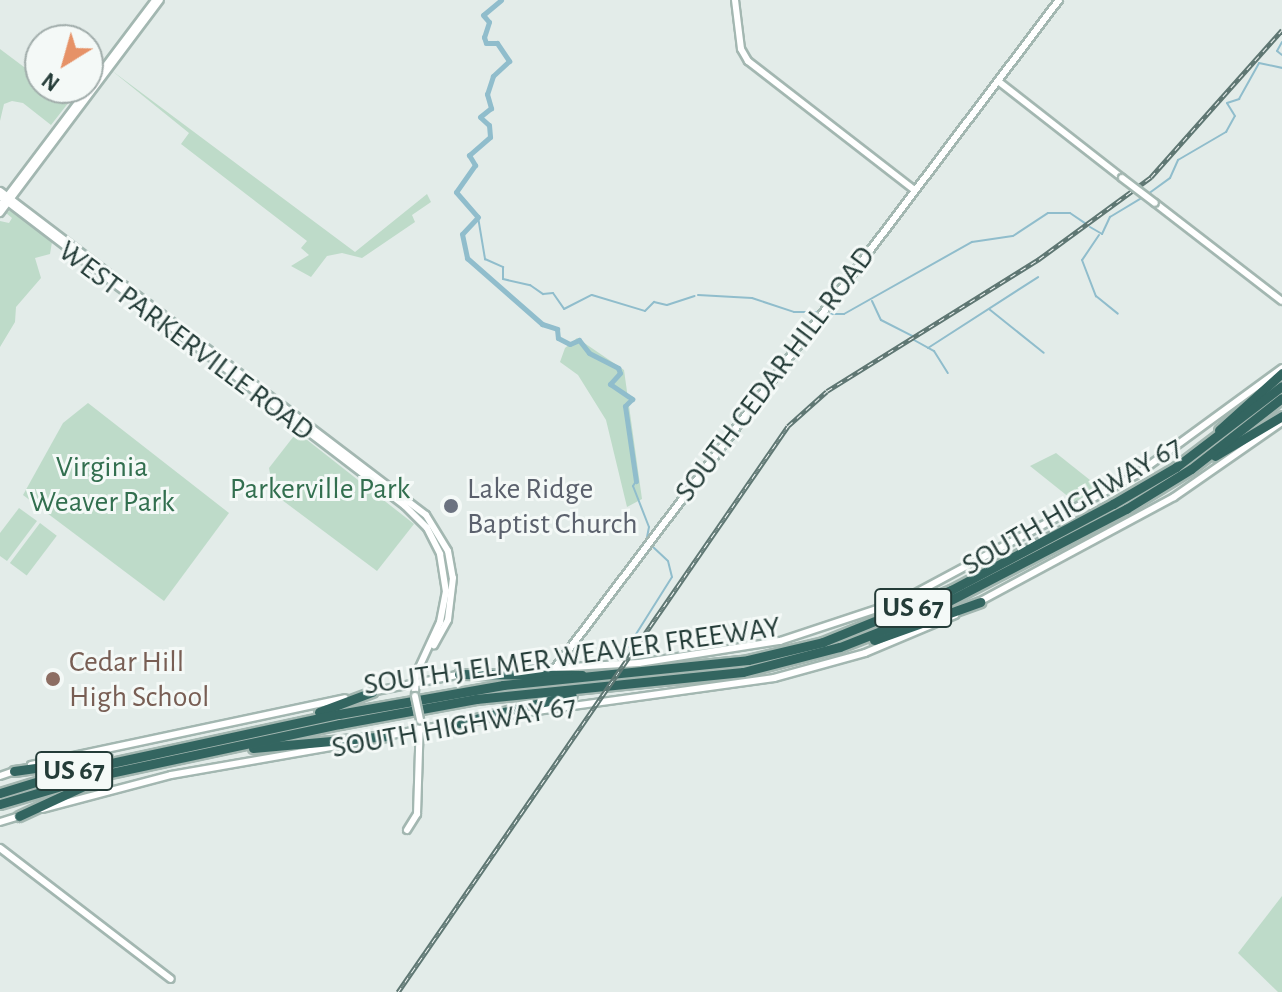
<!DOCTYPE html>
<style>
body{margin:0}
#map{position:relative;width:1282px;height:992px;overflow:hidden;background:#e3ece9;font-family:"Alegreya Sans",sans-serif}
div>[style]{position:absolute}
.green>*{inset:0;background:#bedbc9;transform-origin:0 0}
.stream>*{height:2px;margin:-1px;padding:0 1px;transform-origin:1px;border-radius:1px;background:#90bdcc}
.river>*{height:5px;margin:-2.5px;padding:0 2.5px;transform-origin:2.5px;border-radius:2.5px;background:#90bdcc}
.roads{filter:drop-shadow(2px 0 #a3b7b1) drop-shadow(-2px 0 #a3b7b1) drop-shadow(0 2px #a3b7b1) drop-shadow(0 -2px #a3b7b1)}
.secondary>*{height:6px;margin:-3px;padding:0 3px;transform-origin:3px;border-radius:3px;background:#fff}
.highway>*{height:9px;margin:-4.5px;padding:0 4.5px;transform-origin:4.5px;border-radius:4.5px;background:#336560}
.rail>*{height:5px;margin-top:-2.5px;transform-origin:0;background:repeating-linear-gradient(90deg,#f4f9f7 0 6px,#5f7773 0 12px);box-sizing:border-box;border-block:2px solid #5f7773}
.bridges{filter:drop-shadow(2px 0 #a3b7b1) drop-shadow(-2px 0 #a3b7b1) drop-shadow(0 2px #a3b7b1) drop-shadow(0 -2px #a3b7b1)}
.secondary-bridge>*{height:6px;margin:-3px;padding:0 3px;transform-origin:3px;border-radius:3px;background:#fff}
.dots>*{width:22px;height:22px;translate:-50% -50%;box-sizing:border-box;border:4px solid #f4f9f7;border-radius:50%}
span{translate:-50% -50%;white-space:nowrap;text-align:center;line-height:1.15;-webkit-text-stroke:6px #f4f9f7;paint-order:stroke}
.shield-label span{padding:2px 6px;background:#f4f9f7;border:2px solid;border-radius:6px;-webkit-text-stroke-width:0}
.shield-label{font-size:28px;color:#243c38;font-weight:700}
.street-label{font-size:30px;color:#243c38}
.park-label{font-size:30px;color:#326f4f}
.worship-label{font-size:30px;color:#5b616d}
.left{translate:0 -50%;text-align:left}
.education-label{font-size:30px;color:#785e54}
.north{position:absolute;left:24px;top:24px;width:80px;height:80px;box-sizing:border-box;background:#f4f9f7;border:2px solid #a1adab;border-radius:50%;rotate:217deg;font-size:22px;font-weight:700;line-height:32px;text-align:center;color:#243c38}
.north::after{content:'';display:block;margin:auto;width:28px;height:36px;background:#e69267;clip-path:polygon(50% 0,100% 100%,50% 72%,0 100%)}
</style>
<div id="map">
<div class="green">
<i style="clip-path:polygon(0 49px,40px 79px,40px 88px,51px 88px,69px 102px,51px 125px,23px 103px,12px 101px,4px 104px,0 121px)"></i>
<i style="clip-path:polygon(111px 70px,355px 252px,427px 194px,431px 202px,412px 215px,415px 222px,362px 258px,342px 253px,327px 256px,311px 277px,291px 266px,309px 255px,301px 248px,307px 241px,181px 144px,189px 133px)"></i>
<i style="clip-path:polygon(11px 210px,52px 242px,50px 254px,35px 258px,41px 278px,16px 307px,15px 322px,0 347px,0 221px,9px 223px,12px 218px,6px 213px)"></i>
<i style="clip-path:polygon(577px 338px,624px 370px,642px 499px,627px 507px,606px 420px,578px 375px,560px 362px,565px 348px)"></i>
<i style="clip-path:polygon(88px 403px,229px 513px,164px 601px,23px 495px,63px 423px)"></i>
<i style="clip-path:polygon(297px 432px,414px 524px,377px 571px,274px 494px,269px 468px)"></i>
<i style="clip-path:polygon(1056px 453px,1100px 488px,1075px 502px,1030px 466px)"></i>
<i style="clip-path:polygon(19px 508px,37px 521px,7px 561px,0 556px,0 533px)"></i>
<i style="left:40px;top:523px;width:21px;height:50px;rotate:37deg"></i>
<i style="clip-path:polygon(1282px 896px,1282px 992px,1278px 992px,1238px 953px)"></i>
</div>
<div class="stream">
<i style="left:1282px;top:42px;width:10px;rotate:119deg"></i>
<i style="left:1277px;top:51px;width:6px;rotate:39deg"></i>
<i style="left:1148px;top:194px;width:27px;rotate:-36deg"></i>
<i style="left:1170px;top:178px;width:20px;rotate:-66deg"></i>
<i style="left:1178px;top:160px;width:56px;rotate:-30.3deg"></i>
<i style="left:1226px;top:132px;width:18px;rotate:-61deg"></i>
<i style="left:1235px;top:116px;width:15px;rotate:-122deg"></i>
<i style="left:1227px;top:103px;width:13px;rotate:-18deg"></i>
<i style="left:1239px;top:99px;width:41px;rotate:-60.9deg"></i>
<i style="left:1259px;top:63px;width:24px;rotate:12deg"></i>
<i style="left:478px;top:217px;width:43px;rotate:80.5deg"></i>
<i style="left:485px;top:259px;width:20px;rotate:24deg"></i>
<i style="left:503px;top:267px;width:12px;rotate:90deg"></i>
<i style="left:503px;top:279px;width:28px;rotate:13deg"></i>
<i style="left:530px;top:285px;width:16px;rotate:35deg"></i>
<i style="left:543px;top:294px;width:10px;rotate:-6deg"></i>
<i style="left:553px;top:293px;width:19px;rotate:55deg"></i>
<i style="left:564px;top:309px;width:31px;rotate:-27deg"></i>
<i style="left:592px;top:295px;width:55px;rotate:16.8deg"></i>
<i style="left:645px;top:311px;width:13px;rotate:-45deg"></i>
<i style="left:654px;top:302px;width:13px;rotate:13deg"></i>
<i style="left:667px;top:305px;width:29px;rotate:-18deg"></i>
<i style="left:1090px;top:227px;width:14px;rotate:30deg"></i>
<i style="left:1102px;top:234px;width:19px;rotate:-65deg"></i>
<i style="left:1110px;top:217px;width:39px;rotate:-31deg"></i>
<i style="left:1099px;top:235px;width:30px;rotate:124deg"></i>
<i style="left:1082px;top:260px;width:39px;rotate:69deg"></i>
<i style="left:1096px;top:296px;width:28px;rotate:39deg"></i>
<i style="left:698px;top:295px;width:54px;rotate:3.2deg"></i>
<i style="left:752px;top:298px;width:44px;rotate:18.4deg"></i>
<i style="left:794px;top:312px;width:25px"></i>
<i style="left:872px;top:301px;width:21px;rotate:65deg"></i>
<i style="left:881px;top:320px;width:35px;rotate:27deg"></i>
<i style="left:989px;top:309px;width:70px;rotate:38.7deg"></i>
<i style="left:825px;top:314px;width:19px"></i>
<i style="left:844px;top:314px;width:147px;rotate:-29.4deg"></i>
<i style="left:972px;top:242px;width:41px;rotate:-8.3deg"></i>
<i style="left:1013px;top:236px;width:42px;rotate:-33.3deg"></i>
<i style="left:1048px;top:213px;width:22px"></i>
<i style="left:1070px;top:213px;width:18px;rotate:34deg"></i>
<i style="left:914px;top:340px;width:23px;rotate:29deg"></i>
<i style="left:934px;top:351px;width:26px;rotate:58deg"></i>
<i style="left:928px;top:348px;width:131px;rotate:-32.8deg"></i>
<i style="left:636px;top:481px;width:6px;rotate:121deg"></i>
<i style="left:633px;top:486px;width:44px;rotate:68.7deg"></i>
<i style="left:649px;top:527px;width:15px;rotate:101deg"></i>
<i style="left:626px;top:650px;width:86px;rotate:-57.8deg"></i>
<i style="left:672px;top:577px;width:16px;rotate:-104deg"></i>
<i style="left:668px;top:561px;width:23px;rotate:-137deg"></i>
</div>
<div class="river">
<i style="left:501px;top:0;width:23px;rotate:140deg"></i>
<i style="left:483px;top:15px;width:9px;rotate:49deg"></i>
<i style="left:489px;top:22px;width:16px;rotate:108deg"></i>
<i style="left:484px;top:37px;width:6px;rotate:72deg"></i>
<i style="left:486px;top:43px;width:11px"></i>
<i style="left:497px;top:43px;width:22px;rotate:56deg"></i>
<i style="left:509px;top:61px;width:22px;rotate:137deg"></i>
<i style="left:493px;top:76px;width:19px;rotate:108deg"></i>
<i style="left:487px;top:94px;width:15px;rotate:74deg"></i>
<i style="left:491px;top:108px;width:14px;rotate:141deg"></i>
<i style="left:480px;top:117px;width:12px;rotate:42deg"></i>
<i style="left:489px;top:125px;width:12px;rotate:85deg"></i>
<i style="left:490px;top:137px;width:28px;rotate:139deg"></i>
<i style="left:469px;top:155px;width:12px;rotate:59deg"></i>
<i style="left:475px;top:165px;width:33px;rotate:125deg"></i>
<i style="left:456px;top:192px;width:33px;rotate:49deg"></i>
<i style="left:478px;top:217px;width:23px;rotate:133deg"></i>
<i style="left:462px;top:234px;width:25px;rotate:78deg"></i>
<i style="left:467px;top:258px;width:100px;rotate:41.3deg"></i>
<i style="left:542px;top:324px;width:16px;rotate:18deg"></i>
<i style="left:557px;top:329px;width:9px;rotate:84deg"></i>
<i style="left:558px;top:338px;width:13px;rotate:27deg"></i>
<i style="left:570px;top:344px;width:10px;rotate:-24deg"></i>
<i style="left:579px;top:340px;width:16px;rotate:52deg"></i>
<i style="left:589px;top:353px;width:33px;rotate:27deg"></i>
<i style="left:618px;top:368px;width:5px;rotate:68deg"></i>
<i style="left:620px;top:373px;width:15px;rotate:132deg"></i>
<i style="left:610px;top:384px;width:27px;rotate:34deg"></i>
<i style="left:632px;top:399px;width:10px;rotate:135deg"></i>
<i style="left:625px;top:406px;width:76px;rotate:81.7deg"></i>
</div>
<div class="roads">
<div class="secondary">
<i style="left:735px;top:0;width:49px;rotate:83deg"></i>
<i style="left:741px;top:49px;width:14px;rotate:60deg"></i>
<i style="left:748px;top:61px;width:209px;rotate:37.8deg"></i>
<i style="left:998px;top:81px;width:157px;rotate:38deg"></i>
<i style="left:0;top:191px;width:535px;rotate:37.26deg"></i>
<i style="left:426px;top:515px;width:42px;rotate:58.6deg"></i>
<i style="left:448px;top:551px;width:27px;rotate:80deg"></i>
<i style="left:453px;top:578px;width:42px;rotate:96.8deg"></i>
<i style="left:448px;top:620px;width:29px;rotate:119deg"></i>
<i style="left:0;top:196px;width:510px;rotate:37.43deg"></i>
<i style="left:405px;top:506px;width:31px;rotate:45deg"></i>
<i style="left:427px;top:528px;width:29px;rotate:63deg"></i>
<i style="left:440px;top:554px;width:37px;rotate:81deg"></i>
<i style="left:446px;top:591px;width:32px;rotate:101deg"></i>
<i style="left:440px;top:622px;width:57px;rotate:114.8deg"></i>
<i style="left:416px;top:674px;width:22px;rotate:93deg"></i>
<i style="left:1155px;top:203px;width:160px;rotate:37.7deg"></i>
<i style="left:0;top:206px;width:258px;rotate:-53deg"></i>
<i style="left:0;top:213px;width:266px;rotate:-53.1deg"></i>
<i style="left:979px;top:602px;width:221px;rotate:-28.3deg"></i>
<i style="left:1174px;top:497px;width:131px;rotate:-34.8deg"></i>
<i style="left:555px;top:668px;width:837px;rotate:-52.97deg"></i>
<i style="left:521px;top:670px;width:118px;rotate:-3.4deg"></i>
<i style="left:639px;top:663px;width:143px;rotate:-8.9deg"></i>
<i style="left:780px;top:641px;width:127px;rotate:-18.3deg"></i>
<i style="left:901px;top:601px;width:267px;rotate:-28.2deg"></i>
<i style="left:1136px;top:475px;width:181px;rotate:-36.2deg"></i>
<i style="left:371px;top:692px;width:93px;rotate:-11.2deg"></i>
<i style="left:508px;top:715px;width:269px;rotate:-7.9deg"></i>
<i style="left:774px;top:678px;width:94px;rotate:-15.4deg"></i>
<i style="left:865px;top:653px;width:98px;rotate:-22.9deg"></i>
<i style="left:386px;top:736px;width:76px;rotate:-10.6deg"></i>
<i style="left:31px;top:765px;width:321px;rotate:-12deg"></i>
<i style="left:0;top:776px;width:18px;rotate:-19deg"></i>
<i style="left:42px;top:809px;width:133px;rotate:-14.8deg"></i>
<i style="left:171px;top:775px;width:187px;rotate:-9.9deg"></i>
<i style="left:0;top:822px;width:21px;rotate:-17deg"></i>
<i style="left:407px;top:830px;width:19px;rotate:-58deg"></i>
<i style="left:417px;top:814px;width:94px;rotate:-88.2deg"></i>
<i style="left:0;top:848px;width:215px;rotate:37.5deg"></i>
</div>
<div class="highway">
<i style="left:1219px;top:430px;width:85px;rotate:-42.1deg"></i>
<i style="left:1215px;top:456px;width:78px;rotate:-30.8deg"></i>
<i style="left:874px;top:640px;width:113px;rotate:-19.7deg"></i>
<i style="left:459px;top:674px;width:123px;rotate:0.5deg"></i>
<i style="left:319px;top:712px;width:57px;rotate:-20.7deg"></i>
<i style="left:459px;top:723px;width:116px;rotate:-13.9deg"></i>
<i style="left:253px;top:748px;width:135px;rotate:-5.1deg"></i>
<i style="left:14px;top:771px;width:94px;rotate:-8deg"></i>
<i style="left:0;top:793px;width:68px;rotate:-17.1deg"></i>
<i style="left:65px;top:773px;width:280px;rotate:-12.2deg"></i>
<i style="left:339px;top:714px;width:167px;rotate:-10deg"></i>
<i style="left:503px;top:685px;width:246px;rotate:-5.8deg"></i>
<i style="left:748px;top:660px;width:77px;rotate:-13.5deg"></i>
<i style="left:823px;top:642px;width:138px;rotate:-22.1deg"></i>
<i style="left:951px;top:590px;width:183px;rotate:-28deg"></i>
<i style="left:1113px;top:504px;width:73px;rotate:-30.4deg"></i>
<i style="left:1176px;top:467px;width:133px;rotate:-37.4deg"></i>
<i style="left:0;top:804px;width:96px;rotate:-16.4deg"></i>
<i style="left:92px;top:777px;width:254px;rotate:-12.1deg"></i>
<i style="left:340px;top:724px;width:138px;rotate:-10.4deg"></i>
<i style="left:476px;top:699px;width:268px;rotate:-5.8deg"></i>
<i style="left:743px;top:672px;width:100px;rotate:-14.5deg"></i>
<i style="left:840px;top:647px;width:90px;rotate:-21.4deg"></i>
<i style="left:924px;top:614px;width:228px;rotate:-27.5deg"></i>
<i style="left:1126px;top:509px;width:76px;rotate:-31.6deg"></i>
<i style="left:1191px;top:469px;width:115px;rotate:-38deg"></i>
<i style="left:19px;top:816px;width:76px;rotate:-24.9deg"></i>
</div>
</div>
<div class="rail">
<i style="left:398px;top:992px;width:687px;rotate:-55.43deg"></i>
<i style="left:788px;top:426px;width:52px;rotate:-41.9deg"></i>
<i style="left:827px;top:391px;width:250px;rotate:-31.9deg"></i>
<i style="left:1039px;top:259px;width:139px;rotate:-36.2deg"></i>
<i style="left:1151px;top:177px;width:197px;rotate:-48.3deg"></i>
</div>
<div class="bridges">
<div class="secondary-bridge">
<i style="left:1122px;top:178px;width:41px;rotate:37.1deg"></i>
<i style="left:415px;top:696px;width:25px;rotate:78deg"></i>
</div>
</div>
<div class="dots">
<i style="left:451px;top:506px;background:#6b7280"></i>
<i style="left:53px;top:679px;background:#8d6e63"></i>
</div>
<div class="shield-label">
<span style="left:913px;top:608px">US 67</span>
<span style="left:74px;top:771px">US 67</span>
</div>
<div class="street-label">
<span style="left:186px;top:341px;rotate:37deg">WEST PARKERVILLE ROAD</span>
<span style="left:775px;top:374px;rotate:-53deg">SOUTH CEDAR HILL ROAD</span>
<span style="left:1072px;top:506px;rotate:-30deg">SOUTH HIGHWAY 67</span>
<span style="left:572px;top:656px;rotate:-8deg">SOUTH J ELMER WEAVER FREEWAY</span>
<span style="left:454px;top:727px;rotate:-10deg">SOUTH HIGHWAY 67</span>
</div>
<div class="park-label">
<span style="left:102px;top:484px">Virginia<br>Weaver Park</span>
<span style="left:320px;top:489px">Parkerville Park</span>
</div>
<div class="worship-label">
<span class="left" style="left:467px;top:506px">Lake Ridge<br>Baptist Church</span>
</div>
<div class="education-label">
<span class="left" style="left:69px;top:679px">Cedar Hill<br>High School</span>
</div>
<div class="north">N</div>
</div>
